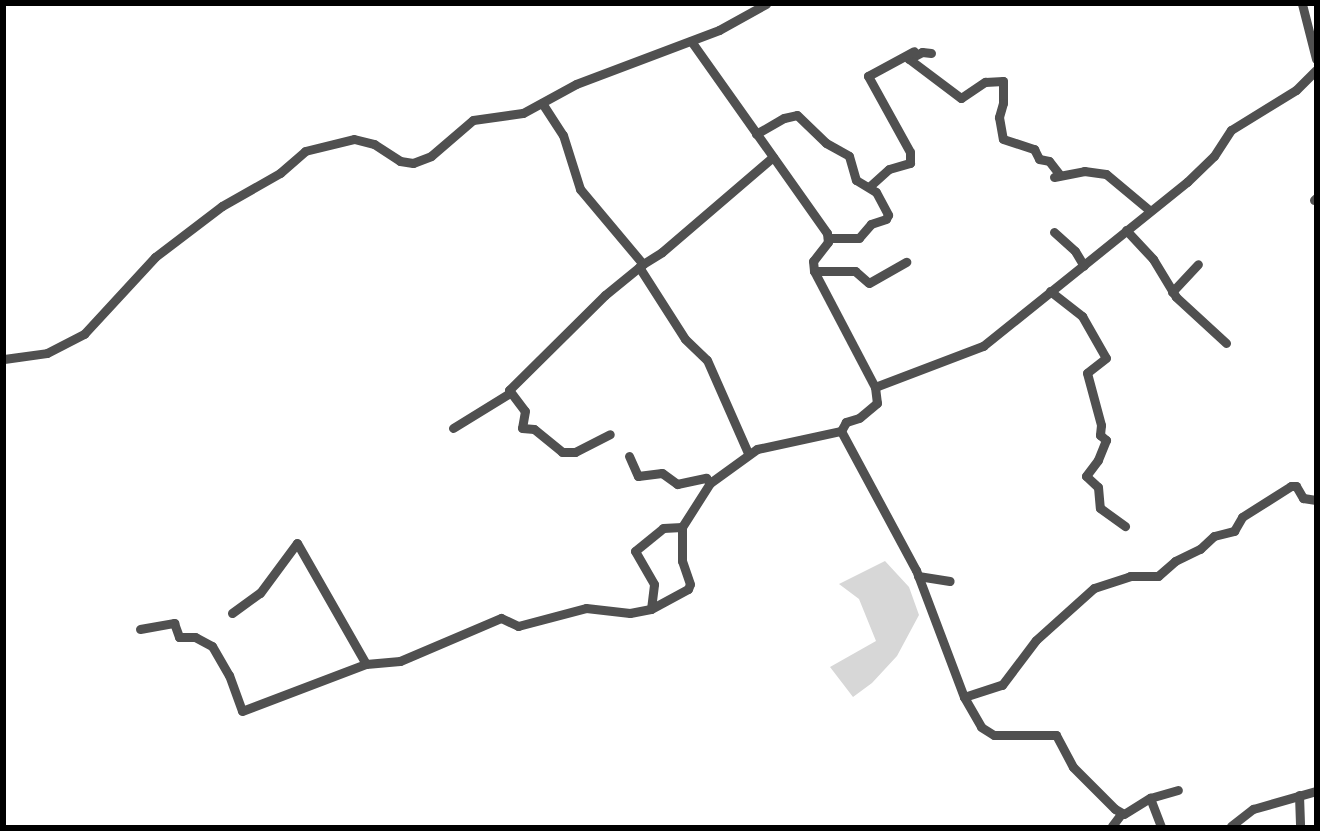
<!DOCTYPE html>
<style>
body{margin:0}
#map{position:relative;width:1320px;height:831px;overflow:hidden;background:#fff;font-family:Signika,sans-serif}
div>[style]{position:absolute}
.green>*{inset:0;background:#d7d7d7}
.minor>*{height:9px;margin:-4.5px;padding:0 4.5px;transform-origin:4.5px;border-radius:4.5px;background:#505050}
span{translate:-50% -50%;white-space:nowrap;text-align:center;line-height:1.15;-webkit-text-stroke:5px #fff;paint-order:stroke}
.frame{position:absolute;inset:0;border:6px solid #000;pointer-events:none}
</style>
<div id="map">
<div class="green">
<i style="clip-path:polygon(885px 561px,909px 587px,919px 615px,897px 656px,872px 683px,853px 697px,830px 667px,876px 641px,859px 599px,839px 584px)"></i>
</div>
<div class="minor">
<i style="left:1302px;top:4px;width:57px;rotate:75.7deg"></i>
<i style="left:691px;top:41px;width:235px;rotate:54.7deg"></i>
<i style="left:827px;top:233px;width:9px;rotate:84deg"></i>
<i style="left:828px;top:242px;width:24px;rotate:128deg"></i>
<i style="left:813px;top:261px;width:10px;rotate:84deg"></i>
<i style="left:814px;top:271px;width:131px;rotate:62.3deg"></i>
<i style="left:875px;top:387px;width:116px;rotate:-20.8deg"></i>
<i style="left:983px;top:346px;width:262px;rotate:-38.8deg"></i>
<i style="left:1187px;top:182px;width:37px;rotate:-44deg"></i>
<i style="left:1214px;top:156px;width:31px;rotate:-57deg"></i>
<i style="left:1231px;top:130px;width:76px;rotate:-31.6deg"></i>
<i style="left:1296px;top:90px;width:28px;rotate:-45deg"></i>
<i style="left:931px;top:53px;width:9px;rotate:-174deg"></i>
<i style="left:922px;top:52px;width:15px;rotate:152deg"></i>
<i style="left:909px;top:59px;width:65px;rotate:36.9deg"></i>
<i style="left:961px;top:98px;width:29px;rotate:-34deg"></i>
<i style="left:985px;top:82px;width:18px;rotate:-3deg"></i>
<i style="left:1003px;top:81px;width:22px;rotate:90deg"></i>
<i style="left:1003px;top:103px;width:15px;rotate:106deg"></i>
<i style="left:999px;top:117px;width:22px;rotate:80deg"></i>
<i style="left:1003px;top:139px;width:33px;rotate:18deg"></i>
<i style="left:1034px;top:149px;width:11px;rotate:63deg"></i>
<i style="left:1039px;top:159px;width:10px;rotate:11deg"></i>
<i style="left:1049px;top:161px;width:18px;rotate:52deg"></i>
<i style="left:542px;top:103px;width:38px;rotate:57deg"></i>
<i style="left:563px;top:135px;width:57px;rotate:72.5deg"></i>
<i style="left:580px;top:189px;width:98px;rotate:50deg"></i>
<i style="left:643px;top:264px;width:49px;rotate:140.8deg"></i>
<i style="left:605px;top:295px;width:135px;rotate:135.3deg"></i>
<i style="left:509px;top:390px;width:26px;rotate:53deg"></i>
<i style="left:525px;top:411px;width:17px;rotate:100deg"></i>
<i style="left:522px;top:428px;width:12px;rotate:5deg"></i>
<i style="left:534px;top:429px;width:36px;rotate:39deg"></i>
<i style="left:562px;top:452px;width:13px"></i>
<i style="left:575px;top:452px;width:39px;rotate:-27deg"></i>
<i style="left:756px;top:134px;width:32px;rotate:-30deg"></i>
<i style="left:784px;top:118px;width:13px;rotate:-13deg"></i>
<i style="left:797px;top:115px;width:40px;rotate:44deg"></i>
<i style="left:826px;top:143px;width:26px;rotate:29deg"></i>
<i style="left:849px;top:156px;width:25px;rotate:74deg"></i>
<i style="left:856px;top:180px;width:23px;rotate:31deg"></i>
<i style="left:876px;top:192px;width:26px;rotate:62deg"></i>
<i style="left:888px;top:215px;width:4px;rotate:117deg"></i>
<i style="left:886px;top:219px;width:16px;rotate:162deg"></i>
<i style="left:871px;top:224px;width:18px;rotate:131deg"></i>
<i style="left:859px;top:238px;width:31px;rotate:180deg"></i>
<i style="left:1054px;top:177px;width:31px;rotate:-11deg"></i>
<i style="left:1084px;top:171px;width:22px;rotate:8deg"></i>
<i style="left:1106px;top:174px;width:56px;rotate:39.9deg"></i>
<i style="left:870px;top:186px;width:25px;rotate:-42deg"></i>
<i style="left:889px;top:169px;width:22px;rotate:-16deg"></i>
<i style="left:910px;top:163px;width:11px;rotate:-90deg"></i>
<i style="left:910px;top:152px;width:87px;rotate:-118.9deg"></i>
<i style="left:868px;top:76px;width:52px;rotate:-28.5deg"></i>
<i style="left:1314px;top:200px;width:3px;rotate:-45deg"></i>
<i style="left:1126px;top:230px;width:40px;rotate:47deg"></i>
<i style="left:1153px;top:259px;width:44px;rotate:58.8deg"></i>
<i style="left:1176px;top:297px;width:68px;rotate:42.6deg"></i>
<i style="left:1054px;top:232px;width:28px;rotate:42deg"></i>
<i style="left:1075px;top:251px;width:17px;rotate:59deg"></i>
<i style="left:643px;top:264px;width:22px;rotate:-32deg"></i>
<i style="left:662px;top:252px;width:146px;rotate:-40.6deg"></i>
<i style="left:639px;top:267px;width:85px;rotate:57.4deg"></i>
<i style="left:685px;top:339px;width:30px;rotate:44deg"></i>
<i style="left:707px;top:360px;width:102px;rotate:66.2deg"></i>
<i style="left:814px;top:271px;width:41px"></i>
<i style="left:855px;top:271px;width:18px;rotate:41deg"></i>
<i style="left:869px;top:283px;width:43px;rotate:-29.6deg"></i>
<i style="left:1050px;top:291px;width:41px;rotate:38deg"></i>
<i style="left:1082px;top:316px;width:48px;rotate:60.3deg"></i>
<i style="left:1106px;top:358px;width:24px;rotate:142deg"></i>
<i style="left:1087px;top:373px;width:54px;rotate:74.9deg"></i>
<i style="left:1101px;top:425px;width:10px;rotate:96deg"></i>
<i style="left:1100px;top:435px;width:8px;rotate:40deg"></i>
<i style="left:1106px;top:440px;width:22px;rotate:112deg"></i>
<i style="left:1098px;top:460px;width:20px;rotate:127deg"></i>
<i style="left:1086px;top:476px;width:16px;rotate:43deg"></i>
<i style="left:1098px;top:487px;width:21px;rotate:85deg"></i>
<i style="left:1100px;top:508px;width:31px;rotate:36deg"></i>
<i style="left:1172px;top:292px;width:38px;rotate:-47deg"></i>
<i style="left:4px;top:359px;width:43px;rotate:-7.9deg"></i>
<i style="left:47px;top:353px;width:42px;rotate:-27.2deg"></i>
<i style="left:84px;top:334px;width:105px;rotate:-47.3deg"></i>
<i style="left:155px;top:257px;width:84px;rotate:-37.3deg"></i>
<i style="left:222px;top:206px;width:67px;rotate:-29.6deg"></i>
<i style="left:280px;top:173px;width:33px;rotate:-41deg"></i>
<i style="left:305px;top:151px;width:50px;rotate:-13.8deg"></i>
<i style="left:354px;top:139px;width:21px;rotate:14deg"></i>
<i style="left:374px;top:144px;width:31px;rotate:33deg"></i>
<i style="left:400px;top:161px;width:13px;rotate:9deg"></i>
<i style="left:413px;top:163px;width:19px;rotate:-21deg"></i>
<i style="left:431px;top:156px;width:55px;rotate:-40.6deg"></i>
<i style="left:473px;top:120px;width:50px;rotate:-8deg"></i>
<i style="left:523px;top:113px;width:60px;rotate:-28.7deg"></i>
<i style="left:576px;top:84px;width:153px;rotate:-20.7deg"></i>
<i style="left:719px;top:30px;width:54px;rotate:-29deg"></i>
<i style="left:875px;top:387px;width:16px;rotate:83deg"></i>
<i style="left:877px;top:403px;width:23px;rotate:140deg"></i>
<i style="left:859px;top:418px;width:14px;rotate:163deg"></i>
<i style="left:846px;top:422px;width:10px;rotate:119deg"></i>
<i style="left:841px;top:431px;width:158px;rotate:61.7deg"></i>
<i style="left:916px;top:570px;width:136px;rotate:69.3deg"></i>
<i style="left:964px;top:697px;width:34px;rotate:60deg"></i>
<i style="left:981px;top:727px;width:15px;rotate:32deg"></i>
<i style="left:994px;top:735px;width:62px"></i>
<i style="left:1056px;top:735px;width:36px;rotate:62deg"></i>
<i style="left:1073px;top:767px;width:59px;rotate:45deg"></i>
<i style="left:1115px;top:809px;width:10px;rotate:29deg"></i>
<i style="left:1124px;top:814px;width:31px;rotate:-32deg"></i>
<i style="left:1150px;top:798px;width:30px;rotate:69deg"></i>
<i style="left:453px;top:428px;width:67px;rotate:-31.6deg"></i>
<i style="left:629px;top:456px;width:22px;rotate:66deg"></i>
<i style="left:638px;top:476px;width:24px;rotate:-7deg"></i>
<i style="left:662px;top:473px;width:19px;rotate:36deg"></i>
<i style="left:677px;top:484px;width:30px;rotate:-12deg"></i>
<i style="left:706px;top:478px;width:6px;rotate:51deg"></i>
<i style="left:918px;top:576px;width:32px;rotate:9deg"></i>
<i style="left:651px;top:609px;width:25px;rotate:-83deg"></i>
<i style="left:654px;top:584px;width:38px;rotate:-120deg"></i>
<i style="left:635px;top:551px;width:36px;rotate:-39deg"></i>
<i style="left:663px;top:528px;width:19px;rotate:-3deg"></i>
<i style="left:232px;top:613px;width:34px;rotate:-36deg"></i>
<i style="left:260px;top:593px;width:62px;rotate:-53.5deg"></i>
<i style="left:297px;top:543px;width:139px;rotate:60.3deg"></i>
<i style="left:140px;top:629px;width:35px;rotate:-10deg"></i>
<i style="left:174px;top:623px;width:15px;rotate:70deg"></i>
<i style="left:179px;top:637px;width:16px"></i>
<i style="left:195px;top:637px;width:19px;rotate:28deg"></i>
<i style="left:212px;top:646px;width:34px;rotate:60deg"></i>
<i style="left:229px;top:675px;width:38px;rotate:70deg"></i>
<i style="left:242px;top:711px;width:133px;rotate:-20.8deg"></i>
<i style="left:366px;top:664px;width:34px;rotate:-5deg"></i>
<i style="left:400px;top:661px;width:110px;rotate:-23.1deg"></i>
<i style="left:501px;top:618px;width:19px;rotate:25deg"></i>
<i style="left:518px;top:626px;width:70px;rotate:-14.8deg"></i>
<i style="left:586px;top:608px;width:44px;rotate:6.5deg"></i>
<i style="left:630px;top:613px;width:21px;rotate:-11deg"></i>
<i style="left:651px;top:609px;width:42px;rotate:-28.4deg"></i>
<i style="left:688px;top:589px;width:5px;rotate:-68deg"></i>
<i style="left:690px;top:584px;width:24px;rotate:-109deg"></i>
<i style="left:682px;top:561px;width:34px;rotate:-90deg"></i>
<i style="left:682px;top:527px;width:52px;rotate:-57.5deg"></i>
<i style="left:710px;top:483px;width:58px;rotate:-35.9deg"></i>
<i style="left:757px;top:449px;width:86px;rotate:-12.1deg"></i>
<i style="left:964px;top:697px;width:40px;rotate:-18deg"></i>
<i style="left:1002px;top:685px;width:56px;rotate:-52.9deg"></i>
<i style="left:1036px;top:640px;width:78px;rotate:-41.9deg"></i>
<i style="left:1094px;top:588px;width:38px;rotate:-18deg"></i>
<i style="left:1130px;top:576px;width:28px"></i>
<i style="left:1158px;top:576px;width:23px;rotate:-41deg"></i>
<i style="left:1175px;top:561px;width:28px;rotate:-26deg"></i>
<i style="left:1200px;top:549px;width:19px;rotate:-43deg"></i>
<i style="left:1214px;top:536px;width:21px;rotate:-14deg"></i>
<i style="left:1234px;top:531px;width:16px;rotate:-60deg"></i>
<i style="left:1242px;top:517px;width:58px;rotate:-32.3deg"></i>
<i style="left:1291px;top:486px;width:5px"></i>
<i style="left:1296px;top:486px;width:14px;rotate:60deg"></i>
<i style="left:1303px;top:498px;width:13px;rotate:9deg"></i>
<i style="left:1299px;top:795px;width:31px;rotate:88deg"></i>
<i style="left:1150px;top:798px;width:29px;rotate:-16deg"></i>
<i style="left:1112px;top:826px;width:15px;rotate:-53deg"></i>
<i style="left:1231px;top:826px;width:28px;rotate:-38deg"></i>
<i style="left:1253px;top:809px;width:66px;rotate:-15.9deg"></i>
</div>
<div class="frame"></div>
</div>
